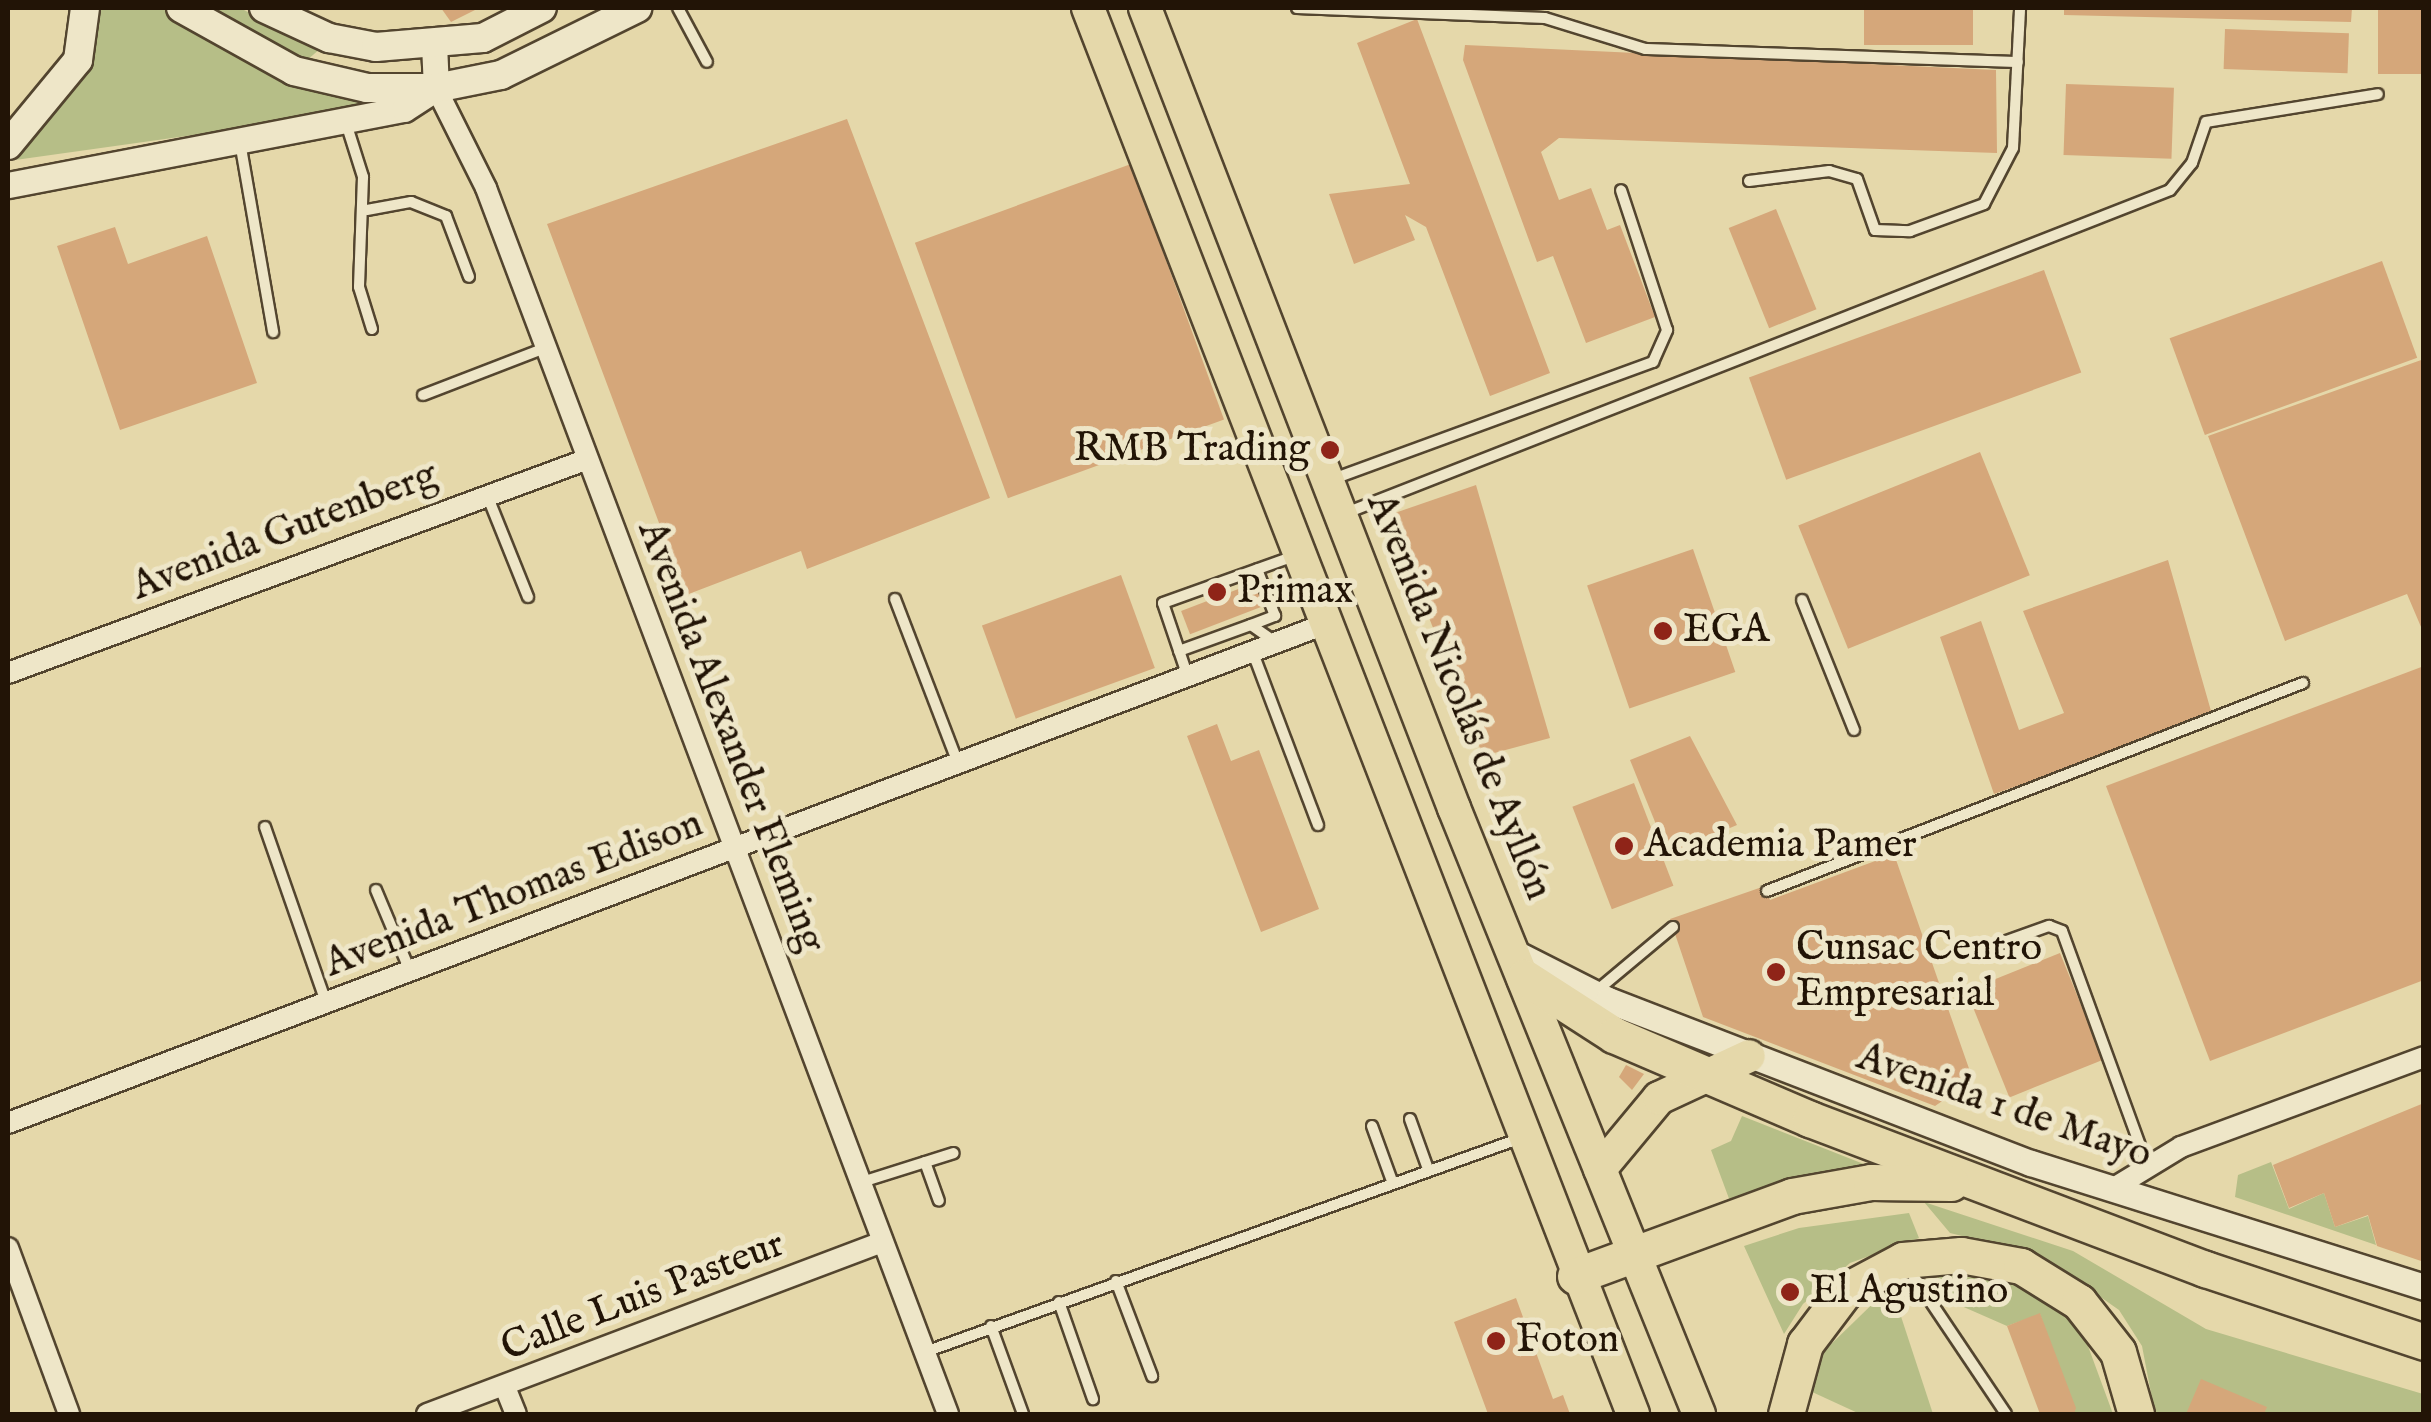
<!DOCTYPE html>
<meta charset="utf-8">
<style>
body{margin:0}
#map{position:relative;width:2431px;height:1422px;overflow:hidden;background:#e5d8aa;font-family:"IM FELL English",serif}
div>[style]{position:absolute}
.green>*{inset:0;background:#b6be87}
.building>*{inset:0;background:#d5a77a;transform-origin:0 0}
.roads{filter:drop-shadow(2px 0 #53452f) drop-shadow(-2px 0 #53452f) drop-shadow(0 2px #53452f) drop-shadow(0 -2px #53452f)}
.service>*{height:10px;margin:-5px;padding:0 5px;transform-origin:5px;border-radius:5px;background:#eee6c8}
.minor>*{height:20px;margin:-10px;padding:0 10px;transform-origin:10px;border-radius:10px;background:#eee6c8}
.tertiary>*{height:25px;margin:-12.5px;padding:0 12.5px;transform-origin:12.5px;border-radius:12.5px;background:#eee6c8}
.secondary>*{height:28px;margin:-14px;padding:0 14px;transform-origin:14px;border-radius:14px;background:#eee6c8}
.primary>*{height:32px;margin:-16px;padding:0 16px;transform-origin:16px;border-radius:16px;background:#e5d8aa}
.motorway>*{height:35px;margin:-17.5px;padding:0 17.5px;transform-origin:17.5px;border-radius:17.5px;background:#e5d8aa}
.dots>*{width:28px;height:28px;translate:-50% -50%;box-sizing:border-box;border:5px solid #eee6c8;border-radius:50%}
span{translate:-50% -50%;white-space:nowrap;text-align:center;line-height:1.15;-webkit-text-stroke:10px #eee6c8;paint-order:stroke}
.poi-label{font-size:40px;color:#221406}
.right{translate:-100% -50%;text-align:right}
.left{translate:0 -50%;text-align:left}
.street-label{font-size:40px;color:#221406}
.frame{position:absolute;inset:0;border:10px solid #221406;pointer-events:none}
</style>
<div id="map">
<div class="green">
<i style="clip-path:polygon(93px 8px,175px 8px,391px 97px,336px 115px,8px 161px)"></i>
<i style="clip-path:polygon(214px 8px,240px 8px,321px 48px,306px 61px)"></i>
<i style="clip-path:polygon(1742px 1116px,1879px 1170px,1818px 1173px,1731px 1204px,1711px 1150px,1731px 1141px)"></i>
<i style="clip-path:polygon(2271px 1162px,2289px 1209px,2324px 1193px,2335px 1227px,2368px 1216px,2376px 1245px,2235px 1197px,2238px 1175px)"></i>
<i style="clip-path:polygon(1924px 1202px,2073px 1251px,2206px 1329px,2423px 1394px,2423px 1414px,2155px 1414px,2142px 1346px,2119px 1310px,2042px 1256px,1950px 1233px)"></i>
<i style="clip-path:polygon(1909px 1213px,1919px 1238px,1850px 1263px,1803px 1304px,1784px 1334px,1744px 1246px,1799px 1228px)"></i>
<i style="clip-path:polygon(1966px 1271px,2005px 1278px,2081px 1327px,2113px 1414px,2074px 1414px,2040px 1314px,2007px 1326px,1950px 1301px,1936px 1274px)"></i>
<i style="clip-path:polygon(1891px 1286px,1933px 1414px,1860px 1414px,1810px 1391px,1825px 1350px)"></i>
</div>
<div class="building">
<i style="clip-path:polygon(441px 8px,479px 8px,451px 22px)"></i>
<i style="left:1864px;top:8px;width:109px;height:37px"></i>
<i style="clip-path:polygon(2064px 8px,2352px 8px,2351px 22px,2064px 15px)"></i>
<i style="left:2378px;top:8px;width:46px;height:66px"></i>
<i style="clip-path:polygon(1417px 19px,1550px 373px,1490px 396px,1426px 227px,1405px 215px,1415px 240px,1354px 264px,1329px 194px,1410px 184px,1357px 43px)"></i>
<i style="left:2225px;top:29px;width:124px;height:40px;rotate:2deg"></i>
<i style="clip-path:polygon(1465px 45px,1996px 70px,1997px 153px,1559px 138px,1541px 152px,1559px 200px,1591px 188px,1607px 230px,1620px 225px,1655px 317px,1586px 343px,1553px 256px,1537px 262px,1463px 60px)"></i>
<i style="left:2066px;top:84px;width:108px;height:71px;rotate:2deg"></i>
<i style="clip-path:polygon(847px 119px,990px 498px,807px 569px,801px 551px,686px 595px,547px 224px)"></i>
<i style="left:1131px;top:164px;width:272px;height:230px;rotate:70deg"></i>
<i style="left:1776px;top:209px;width:108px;height:51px;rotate:68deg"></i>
<i style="clip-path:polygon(115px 227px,128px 264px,207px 236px,257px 383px,120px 430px,57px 246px)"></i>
<i style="left:2382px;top:261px;width:103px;height:226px;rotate:70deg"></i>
<i style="left:2044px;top:270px;width:109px;height:314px;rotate:70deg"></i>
<i style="clip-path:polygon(2424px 359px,2424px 634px,2407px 594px,2285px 641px,2208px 436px)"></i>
<i style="left:1980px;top:452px;width:133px;height:196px;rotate:68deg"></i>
<i style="clip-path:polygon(1476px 485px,1550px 738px,1483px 756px,1389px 515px)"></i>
<i style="left:1693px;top:549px;width:130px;height:112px;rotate:71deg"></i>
<i style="clip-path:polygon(2168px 560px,2213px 718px,1994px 794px,1940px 637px,1981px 621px,2019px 730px,2064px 713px,2023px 611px)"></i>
<i style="left:1121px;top:575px;width:99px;height:148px;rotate:70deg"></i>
<i style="left:1267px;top:578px;width:25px;height:92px;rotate:69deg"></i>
<i style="clip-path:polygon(2424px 666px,2424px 980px,2210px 1061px,2106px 786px)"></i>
<i style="clip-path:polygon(1217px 724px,1231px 761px,1259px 750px,1319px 909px,1261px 932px,1187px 736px)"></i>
<i style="clip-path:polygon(1690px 736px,1737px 825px,1668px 854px,1630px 760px)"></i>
<i style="left:1634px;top:783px;width:110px;height:66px;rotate:69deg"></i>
<i style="clip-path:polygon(1894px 854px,1973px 1080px,1935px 1106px,1703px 1017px,1670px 919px,1765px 886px,1770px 900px)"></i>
<i style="left:2060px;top:953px;width:115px;height:101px;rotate:68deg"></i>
<i style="clip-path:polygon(1626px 1065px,1644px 1074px,1632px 1090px,1619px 1077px)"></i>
<i style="clip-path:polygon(2424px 1103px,2424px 1262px,2377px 1246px,2368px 1215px,2335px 1227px,2324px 1193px,2289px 1208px,2273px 1165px)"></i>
<i style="clip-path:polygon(1516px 1298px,1553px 1399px,1563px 1395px,1570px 1414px,1488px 1414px,1454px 1322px)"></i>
<i style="clip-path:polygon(2040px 1313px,2076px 1408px,2074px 1414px,2040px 1414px,2007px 1326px)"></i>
<i style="clip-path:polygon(2201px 1379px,2267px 1407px,2264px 1414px,2186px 1414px)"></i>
</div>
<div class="roads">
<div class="service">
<i style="left:678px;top:8px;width:61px;rotate:61.8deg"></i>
<i style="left:1297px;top:8px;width:248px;rotate:2.3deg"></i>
<i style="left:1545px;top:18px;width:105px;rotate:17.2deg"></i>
<i style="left:1645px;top:49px;width:373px;rotate:2deg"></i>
<i style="left:346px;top:123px;width:57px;rotate:72.5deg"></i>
<i style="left:363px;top:177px;width:110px;rotate:92.1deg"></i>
<i style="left:359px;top:287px;width:44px;rotate:72.8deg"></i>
<i style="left:240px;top:142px;width:193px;rotate:80.1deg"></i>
<i style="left:1749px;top:181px;width:81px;rotate:-7.1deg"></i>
<i style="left:1829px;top:171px;width:29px;rotate:16deg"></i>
<i style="left:1857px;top:179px;width:54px;rotate:70.6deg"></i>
<i style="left:1875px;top:230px;width:35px;rotate:2deg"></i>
<i style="left:1910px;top:231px;width:79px;rotate:-20deg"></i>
<i style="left:1984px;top:204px;width:63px;rotate:-62.6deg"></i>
<i style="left:2013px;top:148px;width:140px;rotate:-87.1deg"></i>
<i style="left:367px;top:210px;width:45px;rotate:-10.3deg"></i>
<i style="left:411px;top:202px;width:38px;rotate:22deg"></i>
<i style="left:446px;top:216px;width:65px;rotate:69.3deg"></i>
<i style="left:423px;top:395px;width:131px;rotate:-21.1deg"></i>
<i style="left:1333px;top:479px;width:341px;rotate:-20.1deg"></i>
<i style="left:1653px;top:362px;width:35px;rotate:-66deg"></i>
<i style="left:1667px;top:330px;width:147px;rotate:-108.2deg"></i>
<i style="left:487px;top:495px;width:110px;rotate:68.1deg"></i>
<i style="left:1346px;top:513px;width:885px;rotate:-21.4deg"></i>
<i style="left:2170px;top:190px;width:35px;rotate:-51deg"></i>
<i style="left:2192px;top:163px;width:43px;rotate:-71.1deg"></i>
<i style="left:2206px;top:122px;width:174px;rotate:-9.2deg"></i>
<i style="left:895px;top:599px;width:176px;rotate:69deg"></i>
<i style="left:1802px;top:600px;width:140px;rotate:68.2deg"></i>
<i style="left:1251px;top:625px;width:26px;rotate:-21deg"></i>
<i style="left:1275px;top:616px;width:50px;rotate:-111deg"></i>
<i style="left:1179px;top:651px;width:77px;rotate:-19.9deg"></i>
<i style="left:1251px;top:625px;width:28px;rotate:35deg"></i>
<i style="left:1253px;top:653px;width:184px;rotate:69.3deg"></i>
<i style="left:1188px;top:677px;width:78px;rotate:-108.7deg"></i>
<i style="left:1163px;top:603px;width:142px;rotate:-19.7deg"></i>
<i style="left:265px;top:827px;width:185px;rotate:70.8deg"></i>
<i style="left:376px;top:890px;width:88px;rotate:67.2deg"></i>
<i style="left:1767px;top:891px;width:575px;rotate:-21.21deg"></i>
<i style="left:1973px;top:953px;width:81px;rotate:-19.6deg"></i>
<i style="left:2049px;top:926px;width:14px;rotate:21deg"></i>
<i style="left:2062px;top:931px;width:251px;rotate:70deg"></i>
<i style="left:1594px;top:993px;width:103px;rotate:-39.9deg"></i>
<i style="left:1410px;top:1119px;width:53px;rotate:70.2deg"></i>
<i style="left:1372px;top:1126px;width:59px;rotate:70deg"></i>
<i style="left:925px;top:1162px;width:41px;rotate:70.3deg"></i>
<i style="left:862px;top:1182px;width:96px;rotate:-17.5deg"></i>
<i style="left:1906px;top:1265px;width:179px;rotate:56.1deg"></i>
<i style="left:1116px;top:1281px;width:102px;rotate:69.2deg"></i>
<i style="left:1059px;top:1302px;width:103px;rotate:70.7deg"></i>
<i style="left:991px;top:1326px;width:94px;rotate:70deg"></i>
<i style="left:925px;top:1352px;width:633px;rotate:-19.75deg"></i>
</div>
<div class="minor">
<i style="left:436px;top:88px;width:112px;rotate:63.4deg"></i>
<i style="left:486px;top:188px;width:1310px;rotate:69.35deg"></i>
<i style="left:8px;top:673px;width:618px;rotate:-20.25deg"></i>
<i style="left:8px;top:1123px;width:1408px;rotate:-20.75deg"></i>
<i style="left:2117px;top:1186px;width:75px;rotate:-31.4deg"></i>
<i style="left:2181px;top:1147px;width:259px;rotate:-20.3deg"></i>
<i style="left:8px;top:1248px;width:177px;rotate:69.8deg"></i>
<i style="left:505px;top:1387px;width:29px;rotate:68deg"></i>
<i style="left:427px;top:1414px;width:487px;rotate:-20.7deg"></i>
</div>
<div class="tertiary">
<i style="left:8px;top:185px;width:403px;rotate:-10.9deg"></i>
<i style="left:404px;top:109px;width:38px;rotate:-33deg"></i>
<i style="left:436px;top:88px;width:44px;rotate:-92.6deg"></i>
<i style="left:1519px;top:955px;width:100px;rotate:26.8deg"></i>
<i style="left:1608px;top:1000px;width:453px;rotate:21.1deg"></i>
<i style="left:2031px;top:1163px;width:412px;rotate:17.5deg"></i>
</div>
<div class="secondary">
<i style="left:181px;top:8px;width:129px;rotate:29.1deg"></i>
<i style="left:294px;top:71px;width:75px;rotate:13.1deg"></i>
<i style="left:367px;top:88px;width:69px"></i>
<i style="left:436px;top:88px;width:66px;rotate:-11.3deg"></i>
<i style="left:501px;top:75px;width:152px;rotate:-26.2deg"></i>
<i style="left:264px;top:8px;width:72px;rotate:24.8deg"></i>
<i style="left:329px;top:38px;width:48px;rotate:10.8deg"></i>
<i style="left:376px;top:47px;width:107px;rotate:-4.8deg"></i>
<i style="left:483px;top:38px;width:66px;rotate:-27deg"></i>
<i style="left:8px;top:145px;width:110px;rotate:-50.5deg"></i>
<i style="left:78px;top:60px;width:52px;rotate:-82.3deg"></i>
</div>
<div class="primary">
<i style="left:1088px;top:8px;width:1508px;rotate:68.81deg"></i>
<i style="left:1145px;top:8px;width:858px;rotate:68.88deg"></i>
<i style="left:1454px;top:808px;width:654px;rotate:67.99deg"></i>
<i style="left:1600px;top:1169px;width:92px;rotate:-50.3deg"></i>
<i style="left:1659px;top:1098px;width:99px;rotate:-25deg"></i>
</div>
<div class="motorway">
<i style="left:1524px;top:977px;width:107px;rotate:32.8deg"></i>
<i style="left:1614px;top:1035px;width:213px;rotate:23.2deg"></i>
<i style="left:1810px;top:1119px;width:423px;rotate:20.8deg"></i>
<i style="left:2205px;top:1269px;width:231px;rotate:18.4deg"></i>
<i style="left:1575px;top:1276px;width:231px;rotate:-20.2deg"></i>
<i style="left:1792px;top:1196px;width:80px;rotate:-10deg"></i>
<i style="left:1871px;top:1182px;width:80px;rotate:0.7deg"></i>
<i style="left:1786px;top:1414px;width:73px;rotate:-74.8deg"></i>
<i style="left:1805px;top:1344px;width:66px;rotate:-53deg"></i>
<i style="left:1845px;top:1291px;width:66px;rotate:-28.1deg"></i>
<i style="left:1903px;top:1260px;width:58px;rotate:-4.9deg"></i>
<i style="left:1961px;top:1255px;width:61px;rotate:10.4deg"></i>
<i style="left:2021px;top:1266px;width:68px;rotate:31.8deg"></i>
<i style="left:2079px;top:1302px;width:63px;rotate:52deg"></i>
<i style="left:2118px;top:1352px;width:65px;rotate:73.8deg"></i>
</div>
</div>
<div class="dots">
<i style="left:1330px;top:450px;background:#8f2418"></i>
<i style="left:1217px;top:592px;background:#8f2418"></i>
<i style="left:1663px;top:631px;background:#8f2418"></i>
<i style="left:1624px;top:846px;background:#8f2418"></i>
<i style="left:1776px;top:972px;background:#8f2418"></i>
<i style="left:1790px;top:1292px;background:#8f2418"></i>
<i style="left:1496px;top:1341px;background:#8f2418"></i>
</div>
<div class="poi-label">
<span class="right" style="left:1310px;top:450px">RMB Trading</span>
<span class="left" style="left:1237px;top:592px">Primax</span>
<span class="left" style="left:1683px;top:631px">EGA</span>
<span class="left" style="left:1644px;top:846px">Academia Pamer</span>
<span class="left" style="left:1796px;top:972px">Cunsac Centro<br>Empresarial</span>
<span class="left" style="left:1810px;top:1292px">El Agustino</span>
<span class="left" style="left:1516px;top:1341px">Foton</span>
</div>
<div class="street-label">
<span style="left:285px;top:532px;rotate:-21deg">Avenida Gutenberg</span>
<span style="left:1458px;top:697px;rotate:68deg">Avenida Nicolás de Ayllón</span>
<span style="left:730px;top:737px;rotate:69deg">Avenida Alexander Fleming</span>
<span style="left:514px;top:895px;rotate:-21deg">Avenida Thomas Edison</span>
<span style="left:2004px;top:1107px;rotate:19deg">Avenida 1 de Mayo</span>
<span style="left:643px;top:1297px;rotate:-21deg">Calle Luis Pasteur</span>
</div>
<div class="frame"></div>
</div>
